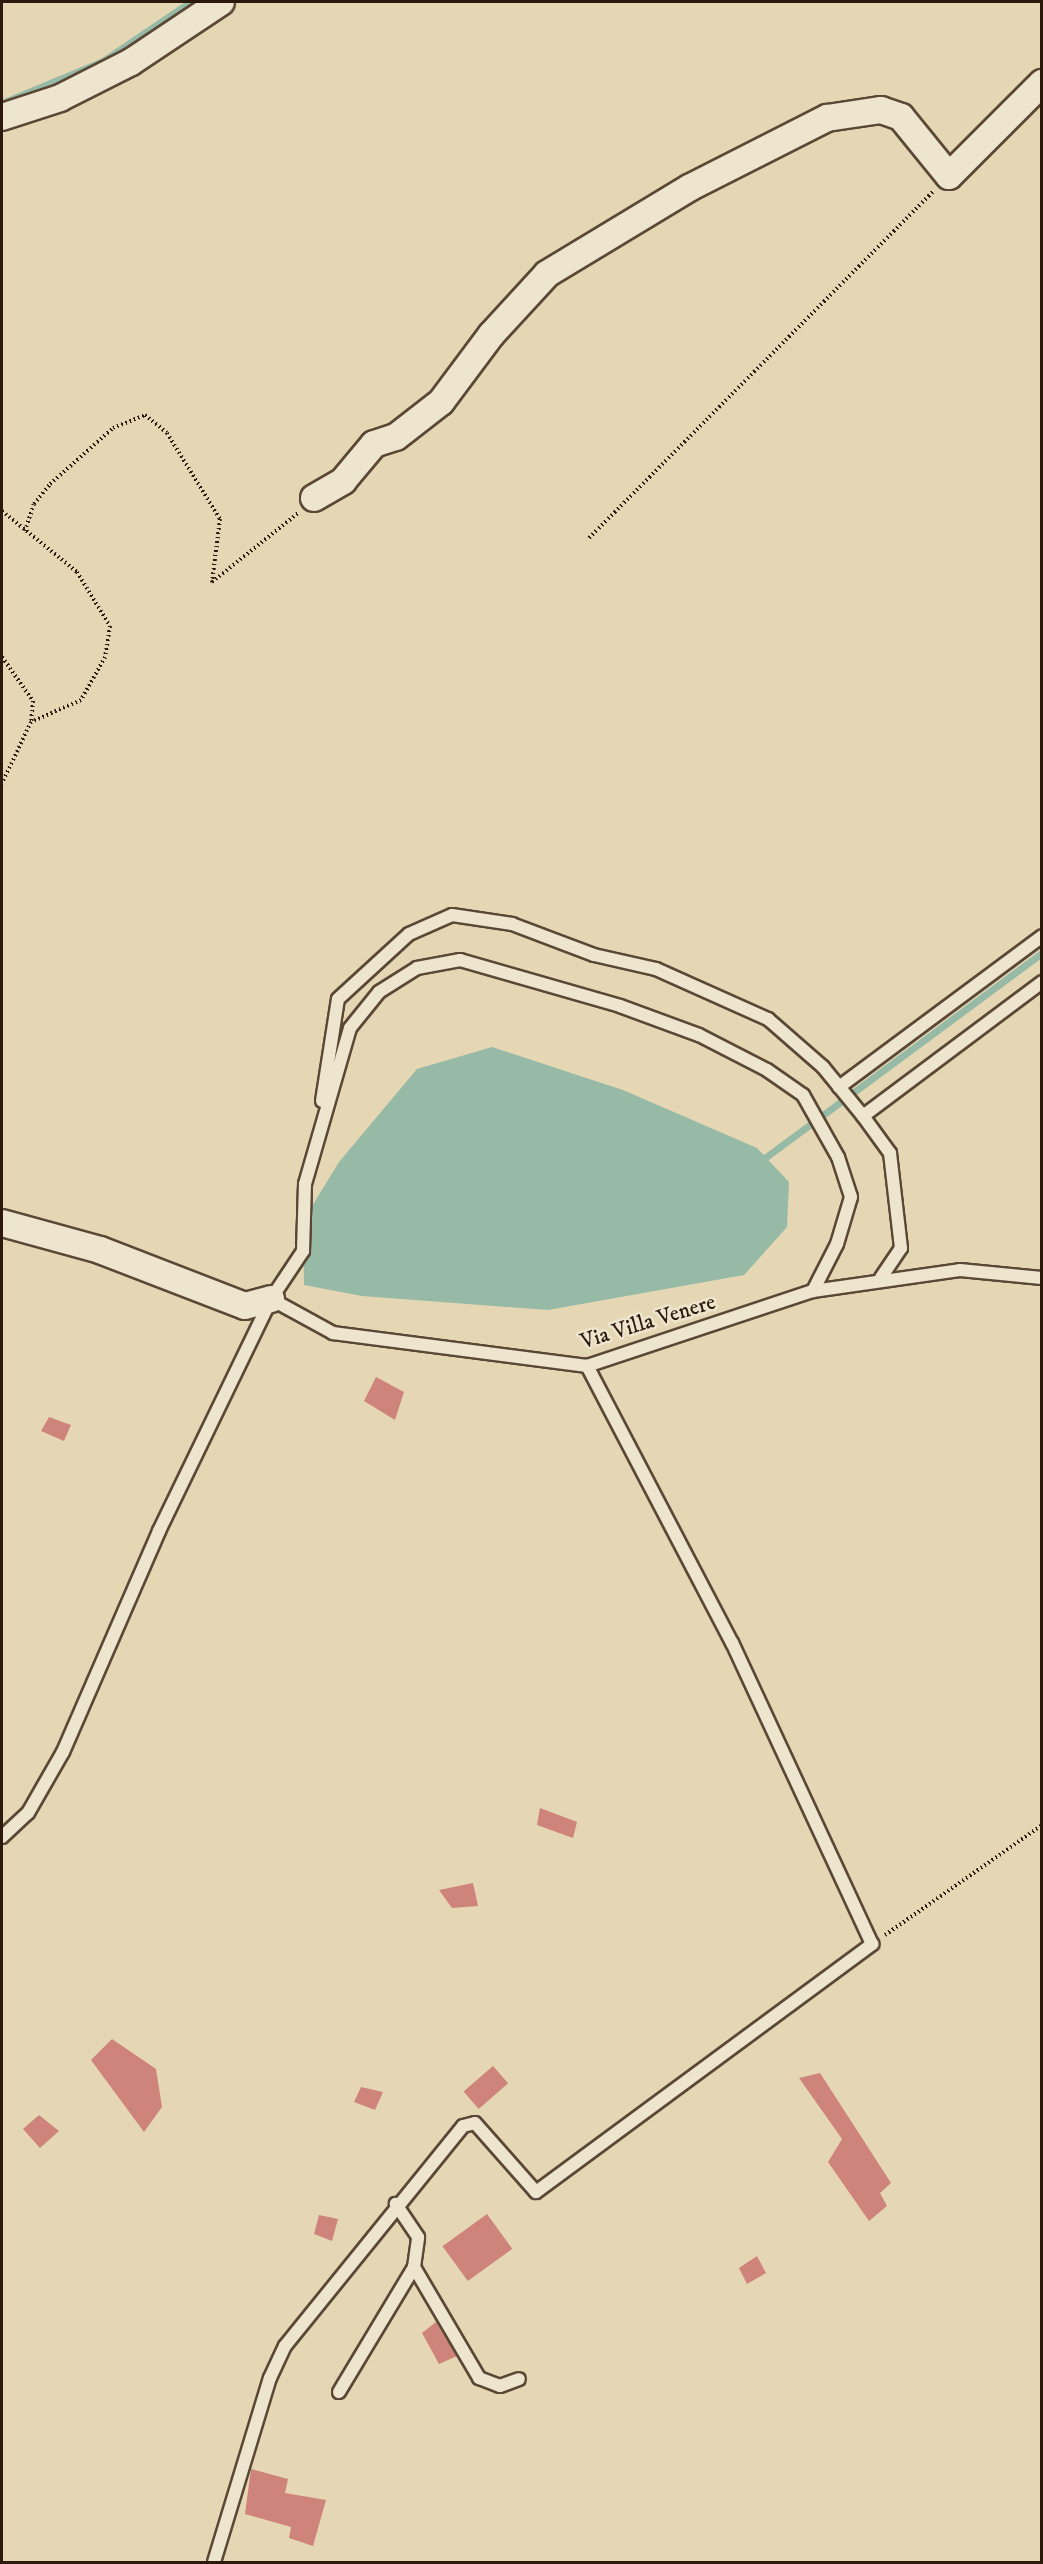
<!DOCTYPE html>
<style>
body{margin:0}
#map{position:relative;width:1043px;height:2564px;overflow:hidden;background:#e5d7b4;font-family:"IM FELL DW Pica",serif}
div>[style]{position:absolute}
.water>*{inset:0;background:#97baa7}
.stream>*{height:7px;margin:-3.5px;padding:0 3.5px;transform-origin:3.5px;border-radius:3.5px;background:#97baa7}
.building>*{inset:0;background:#ce847a;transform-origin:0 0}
.path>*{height:4px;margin-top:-2px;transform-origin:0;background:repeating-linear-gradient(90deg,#2c190c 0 1.5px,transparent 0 4.5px)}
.roads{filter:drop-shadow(2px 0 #5a4836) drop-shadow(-2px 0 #5a4836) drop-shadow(0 2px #5a4836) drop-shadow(0 -2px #5a4836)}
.service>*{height:12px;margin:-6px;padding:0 6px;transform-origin:6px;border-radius:6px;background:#eee5ce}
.minor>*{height:26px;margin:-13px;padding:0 13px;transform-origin:13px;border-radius:13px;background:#eee5ce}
span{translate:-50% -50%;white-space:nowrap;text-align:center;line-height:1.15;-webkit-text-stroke:5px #eee5ce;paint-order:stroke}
.street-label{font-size:22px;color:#2c190c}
.frame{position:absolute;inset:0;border:3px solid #2c190c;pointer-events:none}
</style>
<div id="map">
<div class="water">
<i style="clip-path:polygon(492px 1047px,623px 1090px,757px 1148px,789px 1182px,787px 1227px,744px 1275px,548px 1310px,362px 1296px,304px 1285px,303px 1221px,339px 1162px,417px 1069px)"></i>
</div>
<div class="stream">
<i style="left:2px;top:103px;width:109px;rotate:-22.6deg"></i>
<i style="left:103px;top:61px;width:105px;rotate:-34.1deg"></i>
<i style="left:766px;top:1157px;width:343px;rotate:-36.5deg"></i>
</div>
<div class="building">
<i style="clip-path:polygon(376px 1377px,404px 1392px,395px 1420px,364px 1401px)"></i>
<i style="clip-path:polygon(49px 1417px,71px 1425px,64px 1441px,41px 1431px)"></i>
<i style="clip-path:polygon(540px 1808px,577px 1822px,573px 1838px,537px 1825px)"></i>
<i style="clip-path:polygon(473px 1883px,478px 1906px,452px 1908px,439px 1890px)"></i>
<i style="clip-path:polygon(112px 2039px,156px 2069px,162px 2107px,144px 2132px,91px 2060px)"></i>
<i style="left:493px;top:2066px;width:23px;height:39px;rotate:49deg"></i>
<i style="clip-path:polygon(820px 2073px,891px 2183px,880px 2193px,887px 2206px,869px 2221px,828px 2162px,842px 2139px,799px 2078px)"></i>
<i style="clip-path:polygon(361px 2087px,383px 2092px,375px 2110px,354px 2102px)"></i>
<i style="clip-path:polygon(39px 2115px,59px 2131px,40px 2148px,23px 2129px)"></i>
<i style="left:487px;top:2214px;width:43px;height:55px;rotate:54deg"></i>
<i style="clip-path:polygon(319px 2215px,338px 2219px,332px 2241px,314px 2234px)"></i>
<i style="clip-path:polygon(757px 2256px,766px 2273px,747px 2284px,739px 2268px)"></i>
<i style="clip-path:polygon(436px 2322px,457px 2356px,439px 2364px,422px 2333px)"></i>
<i style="clip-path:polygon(251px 2469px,288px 2479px,285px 2493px,326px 2500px,313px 2546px,289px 2538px,291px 2527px,245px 2514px)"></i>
</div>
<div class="path">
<i style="left:2px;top:511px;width:97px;rotate:39.1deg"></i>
<i style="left:77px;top:572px;width:63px;rotate:58.6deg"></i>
<i style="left:110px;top:626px;width:31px;rotate:99deg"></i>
<i style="left:105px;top:657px;width:49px;rotate:119.2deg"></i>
<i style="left:81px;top:700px;width:55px;rotate:156.3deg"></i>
<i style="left:25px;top:531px;width:28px;rotate:-72deg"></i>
<i style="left:34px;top:504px;width:26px;rotate:-51deg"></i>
<i style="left:50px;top:484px;width:84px;rotate:-41.6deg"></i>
<i style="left:113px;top:428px;width:35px;rotate:-22deg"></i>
<i style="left:145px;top:415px;width:28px;rotate:39deg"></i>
<i style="left:167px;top:433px;width:101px;rotate:58.4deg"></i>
<i style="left:220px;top:519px;width:64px;rotate:97.2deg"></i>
<i style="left:212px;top:582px;width:110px;rotate:-38.7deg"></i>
<i style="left:589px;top:538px;width:489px;rotate:-45.2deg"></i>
<i style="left:2px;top:657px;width:54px;rotate:54.8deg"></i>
<i style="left:33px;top:701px;width:21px;rotate:95deg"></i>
<i style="left:31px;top:722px;width:68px;rotate:115.4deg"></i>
<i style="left:885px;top:1935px;width:192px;rotate:-35deg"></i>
</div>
<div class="roads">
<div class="service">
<i style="left:839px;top:1087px;width:253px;rotate:-36.6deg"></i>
<i style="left:322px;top:1101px;width:103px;rotate:-81.1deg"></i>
<i style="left:338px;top:999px;width:96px;rotate:-42.5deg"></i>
<i style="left:409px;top:934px;width:47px;rotate:-23.8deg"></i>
<i style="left:452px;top:915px;width:61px;rotate:8.5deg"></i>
<i style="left:512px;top:924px;width:88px;rotate:20.7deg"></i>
<i style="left:594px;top:955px;width:64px;rotate:12.7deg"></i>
<i style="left:656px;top:969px;width:123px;rotate:24.1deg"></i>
<i style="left:768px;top:1019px;width:73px;rotate:41.1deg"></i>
<i style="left:823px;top:1067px;width:63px;rotate:50.8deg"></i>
<i style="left:863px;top:1116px;width:46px;rotate:53.9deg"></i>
<i style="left:890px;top:1153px;width:96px;rotate:83.4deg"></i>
<i style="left:901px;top:1248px;width:36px;rotate:124deg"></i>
<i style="left:863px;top:1116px;width:224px;rotate:-36.8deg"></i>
<i style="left:271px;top:1299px;width:71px;rotate:28.7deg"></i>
<i style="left:333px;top:1333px;width:256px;rotate:7.4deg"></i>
<i style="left:587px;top:1366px;width:238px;rotate:-18.4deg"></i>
<i style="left:813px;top:1291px;width:148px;rotate:-8.1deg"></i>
<i style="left:960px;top:1270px;width:82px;rotate:5.6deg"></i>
<i style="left:2px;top:1837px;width:35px;rotate:-43deg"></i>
<i style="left:28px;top:1813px;width:70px;rotate:-60.2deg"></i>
<i style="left:63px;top:1752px;width:241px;rotate:-66.5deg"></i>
<i style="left:159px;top:1531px;width:258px;rotate:-64.2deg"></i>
<i style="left:271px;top:1299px;width:58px;rotate:-56.3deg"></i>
<i style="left:303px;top:1251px;width:67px;rotate:-88.3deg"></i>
<i style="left:305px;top:1184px;width:162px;rotate:-73.9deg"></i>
<i style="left:350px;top:1028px;width:46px;rotate:-51.1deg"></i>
<i style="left:379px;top:992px;width:45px;rotate:-32.3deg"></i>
<i style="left:417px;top:968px;width:44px;rotate:-10.5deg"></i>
<i style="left:460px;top:960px;width:166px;rotate:16deg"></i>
<i style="left:620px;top:1006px;width:84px;rotate:20.2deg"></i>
<i style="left:699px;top:1035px;width:76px;rotate:27.2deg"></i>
<i style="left:767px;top:1070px;width:44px;rotate:34.8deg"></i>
<i style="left:803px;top:1095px;width:71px;rotate:60.6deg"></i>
<i style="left:838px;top:1157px;width:42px;rotate:72deg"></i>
<i style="left:851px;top:1197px;width:49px;rotate:106.6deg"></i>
<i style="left:837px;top:1244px;width:53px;rotate:117.1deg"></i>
<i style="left:414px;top:2267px;width:129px;rotate:59.6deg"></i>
<i style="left:479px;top:2378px;width:22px;rotate:21deg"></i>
<i style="left:500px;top:2386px;width:20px;rotate:-20deg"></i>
<i style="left:339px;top:2392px;width:146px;rotate:-59deg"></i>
<i style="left:414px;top:2267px;width:30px;rotate:-82deg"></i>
<i style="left:418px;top:2237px;width:40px;rotate:-124deg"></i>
<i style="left:214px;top:2562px;width:192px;rotate:-73.1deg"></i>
<i style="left:270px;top:2378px;width:35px;rotate:-65deg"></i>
<i style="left:285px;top:2346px;width:283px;rotate:-51deg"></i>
<i style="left:463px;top:2126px;width:12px;rotate:-14deg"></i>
<i style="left:475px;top:2123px;width:92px;rotate:48.5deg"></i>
<i style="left:536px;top:2192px;width:418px;rotate:-36.4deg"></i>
<i style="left:872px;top:1944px;width:332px;rotate:-114.9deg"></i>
<i style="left:732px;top:1643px;width:313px;rotate:-117.6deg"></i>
</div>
<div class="minor">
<i style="left:2px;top:117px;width:61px;rotate:-18.1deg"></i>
<i style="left:60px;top:98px;width:80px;rotate:-26.9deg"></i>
<i style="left:131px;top:62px;width:108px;rotate:-33.7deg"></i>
<i style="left:314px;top:498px;width:34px;rotate:-30deg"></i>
<i style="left:343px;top:481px;width:48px;rotate:-50deg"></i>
<i style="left:374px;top:444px;width:23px;rotate:-18deg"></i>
<i style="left:396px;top:437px;width:57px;rotate:-37.9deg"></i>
<i style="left:441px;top:402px;width:84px;rotate:-53.3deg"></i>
<i style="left:491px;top:335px;width:83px;rotate:-47.4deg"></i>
<i style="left:547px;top:274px;width:166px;rotate:-31.2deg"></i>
<i style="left:689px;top:188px;width:155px;rotate:-26.9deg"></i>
<i style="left:827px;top:118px;width:55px;rotate:-8.4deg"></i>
<i style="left:881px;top:110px;width:21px;rotate:19deg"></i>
<i style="left:901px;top:117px;width:76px;rotate:50.9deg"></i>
<i style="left:949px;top:176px;width:132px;rotate:-45deg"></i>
<i style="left:2px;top:1223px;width:102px;rotate:15.4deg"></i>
<i style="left:100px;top:1250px;width:155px;rotate:21.1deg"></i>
<i style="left:245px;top:1306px;width:27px;rotate:-15deg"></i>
</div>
</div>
<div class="street-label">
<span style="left:648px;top:1322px;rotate:-17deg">Via Villa Venere</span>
</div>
<div class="frame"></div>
</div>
